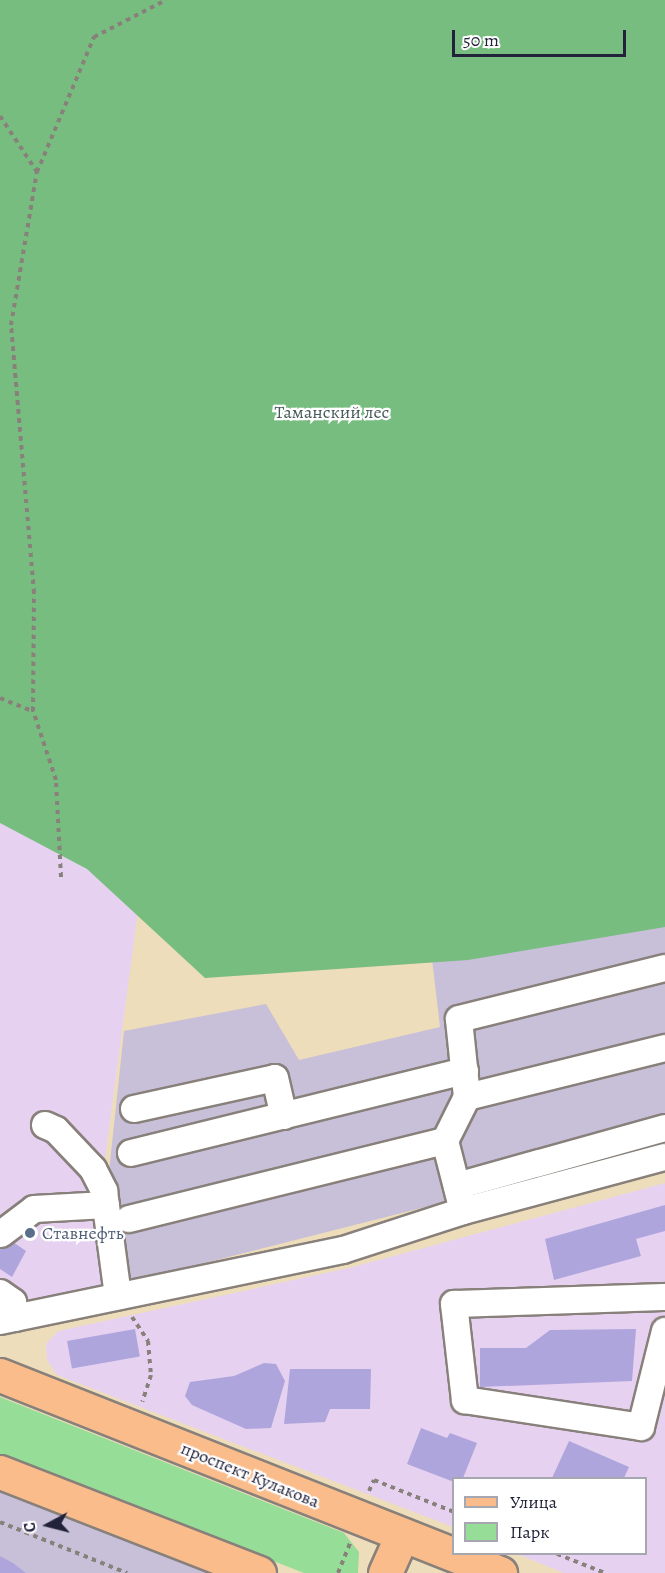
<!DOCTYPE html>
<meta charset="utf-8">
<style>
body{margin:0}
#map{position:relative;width:665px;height:1573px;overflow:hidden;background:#eeddba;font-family:Alegreya,serif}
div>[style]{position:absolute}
.built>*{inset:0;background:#e6d2f0}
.industrial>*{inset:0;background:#c8bfd8}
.green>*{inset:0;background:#96de98}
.forest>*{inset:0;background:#78bd80}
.building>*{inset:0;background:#afa5dd;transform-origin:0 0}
.path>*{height:4px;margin-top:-2px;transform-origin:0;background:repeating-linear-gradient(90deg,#88807a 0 4.5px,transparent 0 9px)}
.roads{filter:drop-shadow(2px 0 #88807a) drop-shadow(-2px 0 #88807a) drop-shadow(0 2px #88807a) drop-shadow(0 -2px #88807a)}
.minor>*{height:26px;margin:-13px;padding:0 13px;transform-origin:13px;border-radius:13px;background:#fff}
.major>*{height:33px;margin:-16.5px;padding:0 16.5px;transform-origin:16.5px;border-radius:16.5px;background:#fabc8b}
.dots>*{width:16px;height:16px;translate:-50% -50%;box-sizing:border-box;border:3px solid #fff;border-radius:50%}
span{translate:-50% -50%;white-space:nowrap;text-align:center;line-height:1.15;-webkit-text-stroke:4.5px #fff;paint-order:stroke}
.park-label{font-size:18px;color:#455a57}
.service-label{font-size:18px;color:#4e5e75}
.left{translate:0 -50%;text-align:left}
.street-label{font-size:18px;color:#22223b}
.legend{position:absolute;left:452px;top:1477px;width:195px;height:78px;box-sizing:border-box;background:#fff;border:2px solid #a7a7b1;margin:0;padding:8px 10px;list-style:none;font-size:18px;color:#22223b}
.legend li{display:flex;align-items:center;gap:12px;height:30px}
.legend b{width:30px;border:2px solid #a7a7b1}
.north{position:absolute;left:18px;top:1495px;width:60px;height:60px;-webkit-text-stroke:4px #fff;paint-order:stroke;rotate:263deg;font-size:16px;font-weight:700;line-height:24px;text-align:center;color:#22223b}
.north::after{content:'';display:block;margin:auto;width:21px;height:27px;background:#22223b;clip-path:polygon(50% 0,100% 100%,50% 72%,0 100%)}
.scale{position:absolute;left:452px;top:30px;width:174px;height:27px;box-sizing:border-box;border:3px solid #22223b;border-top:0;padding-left:8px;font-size:18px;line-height:21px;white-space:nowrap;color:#22223b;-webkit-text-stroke:4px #fff;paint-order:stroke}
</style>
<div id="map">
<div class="built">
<i style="clip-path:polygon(0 770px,149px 828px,103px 1174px,124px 1285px,0 1314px)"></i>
<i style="clip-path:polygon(665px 1183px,665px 1573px,564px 1573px,517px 1554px,646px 1554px,646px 1478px,454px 1478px,453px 1527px,57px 1375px,47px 1360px,46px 1344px,58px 1331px,349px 1268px)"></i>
</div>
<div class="industrial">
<i style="clip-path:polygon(665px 909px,665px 1146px,126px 1283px,108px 1181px,124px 1031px,266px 1004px,299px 1060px,440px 1027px,432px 959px)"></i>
<i style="clip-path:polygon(0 1487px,226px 1573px,0 1573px)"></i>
</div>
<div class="green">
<i style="clip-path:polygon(0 1397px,344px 1533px,359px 1552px,358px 1573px,304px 1573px,0 1454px)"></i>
</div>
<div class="forest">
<i style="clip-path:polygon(0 0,665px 0,665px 927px,468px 960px,205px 978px,87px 869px,0 823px)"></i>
</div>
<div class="building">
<i style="clip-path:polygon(665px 1205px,665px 1231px,636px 1239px,641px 1256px,554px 1280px,545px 1239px)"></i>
<i style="clip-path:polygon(0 1233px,26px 1251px,12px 1277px,0 1269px)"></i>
<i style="left:135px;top:1329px;width:28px;height:69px;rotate:80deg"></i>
<i style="clip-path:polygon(636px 1329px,632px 1381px,480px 1387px,480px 1348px,526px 1348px,550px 1330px)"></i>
<i style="clip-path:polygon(264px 1363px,276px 1364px,285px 1381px,271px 1428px,246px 1429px,192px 1405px,185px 1396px,190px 1382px,234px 1376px)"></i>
<i style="clip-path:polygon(290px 1369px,371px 1369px,370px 1409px,330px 1409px,325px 1422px,284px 1424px)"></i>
<i style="clip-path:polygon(421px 1428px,447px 1438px,450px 1433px,477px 1443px,463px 1478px,454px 1478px,454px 1482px,407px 1464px)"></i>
<i style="clip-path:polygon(569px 1441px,629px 1467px,624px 1478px,552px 1478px)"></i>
<i style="clip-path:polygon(0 1556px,13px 1563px,26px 1573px,0 1573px)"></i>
</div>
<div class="path">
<i style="left:0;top:116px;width:67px;rotate:56.5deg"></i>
<i style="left:0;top:698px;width:35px;rotate:22deg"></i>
<i style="left:61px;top:877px;width:97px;rotate:-93deg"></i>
<i style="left:56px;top:780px;width:73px;rotate:-108.4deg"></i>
<i style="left:33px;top:711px;width:118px;rotate:-89.5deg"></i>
<i style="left:34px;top:593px;width:269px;rotate:-94.9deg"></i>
<i style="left:11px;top:325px;width:155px;rotate:-80.4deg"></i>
<i style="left:37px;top:172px;width:147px;rotate:-67.1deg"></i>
<i style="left:94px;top:37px;width:81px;rotate:-27.2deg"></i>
<i style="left:132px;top:1317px;width:29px;rotate:56deg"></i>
<i style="left:148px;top:1341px;width:34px;rotate:85deg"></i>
<i style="left:151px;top:1375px;width:28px;rotate:108deg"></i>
<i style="left:369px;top:1491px;width:12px;rotate:-66deg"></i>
<i style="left:374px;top:1480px;width:86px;rotate:21.8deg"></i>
<i style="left:0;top:1522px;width:137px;rotate:21.9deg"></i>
<i style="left:557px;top:1554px;width:52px;rotate:21.6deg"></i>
<i style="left:338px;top:1573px;width:32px;rotate:-68deg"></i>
</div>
<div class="roads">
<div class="minor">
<i style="left:467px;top:1097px;width:204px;rotate:-13.9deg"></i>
<i style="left:134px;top:1109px;width:144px;rotate:-12.4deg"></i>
<i style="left:275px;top:1078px;width:39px;rotate:77deg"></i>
<i style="left:45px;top:1125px;width:12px;rotate:24deg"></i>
<i style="left:56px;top:1130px;width:54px;rotate:46.5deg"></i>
<i style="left:93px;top:1169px;width:25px;rotate:63deg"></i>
<i style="left:104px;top:1191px;width:106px;rotate:82.4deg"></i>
<i style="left:131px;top:1153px;width:344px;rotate:-13.8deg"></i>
<i style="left:457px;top:1186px;width:216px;rotate:-15.6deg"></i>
<i style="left:463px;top:1211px;width:72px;rotate:-104.4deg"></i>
<i style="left:445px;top:1141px;width:49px;rotate:-63.4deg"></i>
<i style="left:467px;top:1097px;width:78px;rotate:-95.9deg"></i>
<i style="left:459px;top:1019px;width:212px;rotate:-13.9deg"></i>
<i style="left:129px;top:1219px;width:325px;rotate:-13.9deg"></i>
<i style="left:1px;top:1234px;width:41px;rotate:-37.1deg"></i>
<i style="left:34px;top:1209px;width:72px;rotate:-3.2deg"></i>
<i style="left:0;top:1293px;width:16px;rotate:35deg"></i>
<i style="left:13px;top:1302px;width:16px;rotate:79deg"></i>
<i style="left:665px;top:1297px;width:211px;rotate:178.1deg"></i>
<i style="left:454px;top:1304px;width:97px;rotate:83.5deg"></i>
<i style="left:465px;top:1400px;width:178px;rotate:8.7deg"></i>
<i style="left:641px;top:1427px;width:99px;rotate:-76deg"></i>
<i style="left:0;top:1321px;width:350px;rotate:-11.7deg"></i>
<i style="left:343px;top:1250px;width:126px;rotate:-18deg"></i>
<i style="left:463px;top:1211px;width:209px;rotate:-15deg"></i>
</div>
<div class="major">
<i style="left:0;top:1375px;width:538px;rotate:21.6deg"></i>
<i style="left:0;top:1472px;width:278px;rotate:21.3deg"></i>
<i style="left:385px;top:1573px;width:42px;rotate:-65.9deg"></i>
</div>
</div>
<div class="dots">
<i style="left:30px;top:1233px;background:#5c6f8a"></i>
</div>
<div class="park-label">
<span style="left:332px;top:412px">Таманский лес</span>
</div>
<div class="service-label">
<span class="left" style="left:42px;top:1233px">Ставнефть</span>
</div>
<div class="street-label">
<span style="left:250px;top:1475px;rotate:22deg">проспект Кулакова</span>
</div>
<ul class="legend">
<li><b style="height:8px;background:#fabc8b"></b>Улица</li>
<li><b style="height:16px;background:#96de98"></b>Парк</li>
</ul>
<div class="north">С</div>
<div class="scale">50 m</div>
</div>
